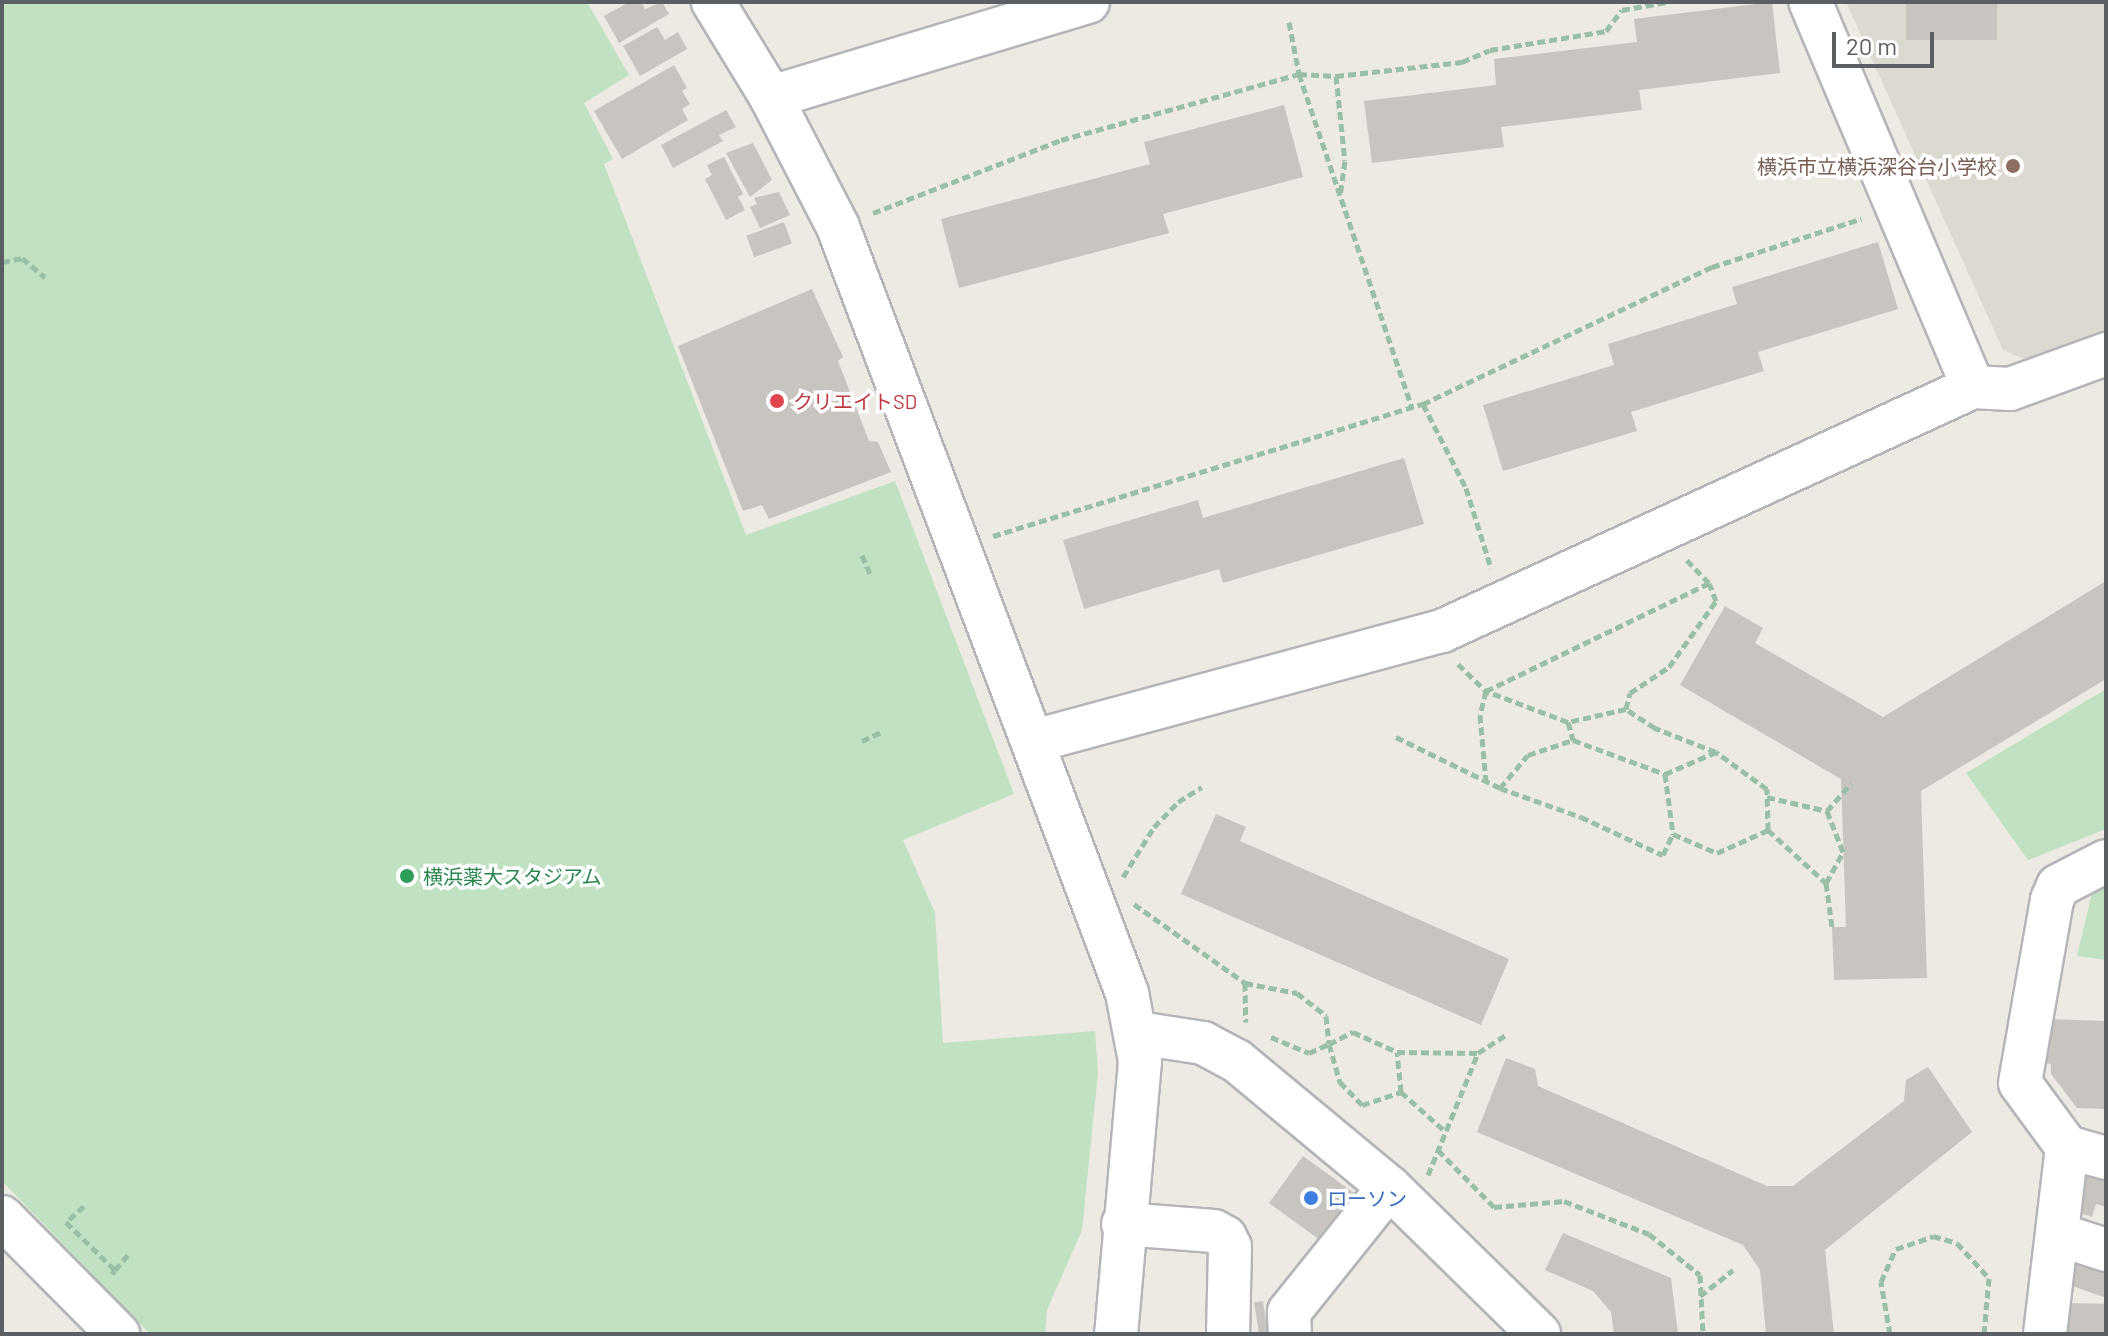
<!DOCTYPE html>
<meta charset="utf-8">
<style>
body{margin:0}
#map{position:relative;width:2108px;height:1336px;overflow:hidden;background:#eceae2;font-family:Barlow,"Noto Sans JP",sans-serif}
div>[style]{position:absolute}
.education>*{inset:0;background:#dcd9d1}
.green>*{inset:0;background:#c1e2c2}
.building>*{inset:0;background:#c8c5c0;transform-origin:0 0}
.path>*{height:5px;margin-top:-2.5px;transform-origin:0;background:repeating-linear-gradient(90deg,#99c0a6 0 8px,transparent 0 12px)}
.roads{filter:drop-shadow(2px 0 #b3b5b9) drop-shadow(-2px 0 #b3b5b9) drop-shadow(0 2px #b3b5b9) drop-shadow(0 -2px #b3b5b9)}
.minor>*{height:42px;margin:-21px;padding:0 21px;transform-origin:21px;border-radius:21px;background:#fff}
.dots>*{width:22px;height:22px;translate:-50% -50%;box-sizing:border-box;border:4px solid #fff;border-radius:50%}
span{translate:-50% -50%;white-space:nowrap;text-align:center;line-height:1.15;-webkit-text-stroke:7px #fff;paint-order:stroke}
.education-label{font-size:20px;color:#785e54}
.right{translate:-100% -50%;text-align:right}
.health-label{font-size:20px;color:#be3a42}
.left{translate:0 -50%;text-align:left}
.leisure-label{font-size:20px;color:#27864d}
.shop-label{font-size:20px;color:#366cbe}
.frame{position:absolute;inset:0;border:4px solid #5b5e62;pointer-events:none}
.scale{position:absolute;left:1832px;top:32px;width:102px;height:36px;box-sizing:border-box;border:4px solid #5b5e62;border-top:0;padding-left:10px;font-size:24px;line-height:28px;white-space:nowrap;color:#5b5e62;-webkit-text-stroke:6px #fff;paint-order:stroke}
</style>
<div id="map">
<div class="education">
<i style="clip-path:polygon(1846px 2px,2106px 2px,2106px 331px,2024px 359px,2003px 350px)"></i>
</div>
<div class="green">
<i style="clip-path:polygon(2px 2px,587px 2px,629px 75px,584px 103px,613px 159px,604px 164px,746px 535px,895px 481px,1014px 794px,903px 840px,935px 913px,943px 1043px,1095px 1031px,1098px 1073px,1082px 1230px,1047px 1310px,1045px 1334px,150px 1334px,2px 1181px)"></i>
<i style="clip-path:polygon(2106px 689px,2106px 829px,2028px 860px,1966px 773px)"></i>
<i style="clip-path:polygon(2106px 888px,2106px 960px,2077px 956px,2092px 893px)"></i>
</div>
<div class="building">
<i style="clip-path:polygon(629px 2px,641px 2px,645px 9px,662px 2px,669px 14px,619px 43px,604px 16px)"></i>
<i style="clip-path:polygon(1772px 2px,1780px 73px,1639px 90px,1642px 110px,1501px 127px,1504px 147px,1372px 163px,1364px 101px,1496px 85px,1494px 59px,1637px 42px,1634px 19px)"></i>
<i style="left:1906px;top:2px;width:91px;height:38px"></i>
<i style="clip-path:polygon(657px 27px,665px 40px,678px 32px,687px 49px,640px 76px,623px 46px)"></i>
<i style="clip-path:polygon(674px 65px,687px 88px,682px 91px,690px 104px,682px 109px,688px 120px,622px 159px,594px 111px)"></i>
<i style="clip-path:polygon(1284px 105px,1303px 177px,1163px 214px,1169px 233px,959px 288px,941px 219px,1150px 164px,1144px 142px)"></i>
<i style="clip-path:polygon(726px 110px,736px 127px,719px 135px,723px 141px,673px 168px,661px 145px)"></i>
<i style="clip-path:polygon(753px 143px,772px 180px,750px 197px,726px 153px)"></i>
<i style="clip-path:polygon(724px 157px,743px 194px,738px 197px,745px 210px,726px 220px,705px 179px,712px 175px,707px 165px)"></i>
<i style="clip-path:polygon(779px 192px,790px 215px,760px 228px,750px 207px,757px 204px,754px 198px)"></i>
<i style="left:784px;top:222px;width:23px;height:40px;rotate:70deg"></i>
<i style="clip-path:polygon(1878px 242px,1898px 309px,1758px 352px,1764px 371px,1631px 412px,1637px 431px,1503px 471px,1483px 405px,1614px 365px,1608px 344px,1737px 304px,1732px 287px)"></i>
<i style="clip-path:polygon(812px 289px,843px 357px,838px 361px,869px 441px,878px 442px,891px 472px,769px 519px,762px 505px,743px 511px,678px 346px)"></i>
<i style="clip-path:polygon(1404px 458px,1424px 524px,1223px 583px,1219px 569px,1084px 609px,1063px 540px,1198px 500px,1203px 518px)"></i>
<i style="clip-path:polygon(2106px 581px,2106px 679px,1921px 791px,1927px 978px,1834px 980px,1832px 927px,1846px 927px,1841px 779px,1680px 685px,1725px 606px,1763px 628px,1755px 643px,1883px 717px)"></i>
<i style="clip-path:polygon(1216px 814px,1246px 827px,1240px 841px,1509px 959px,1481px 1025px,1181px 894px)"></i>
<i style="clip-path:polygon(2047px 1019px,2106px 1021px,2106px 1109px,2077px 1108px,2051px 1074px,2051px 1064px,2043px 1063px)"></i>
<i style="clip-path:polygon(1506px 1058px,1535px 1069px,1538px 1086px,1767px 1186px,1793px 1186px,1904px 1101px,1906px 1080px,1928px 1067px,1972px 1132px,1825px 1250px,1834px 1334px,1766px 1334px,1760px 1270px,1743px 1245px,1477px 1132px)"></i>
<i style="left:1303px;top:1156px;width:66px;height:58px;rotate:36deg"></i>
<i style="clip-path:polygon(2090px 1166px,2106px 1172px,2106px 1207px,2096px 1204px,2092px 1217px,2074px 1211px)"></i>
<i style="clip-path:polygon(1563px 1233px,1671px 1278px,1678px 1334px,1614px 1334px,1611px 1312px,1593px 1291px,1545px 1270px)"></i>
<i style="clip-path:polygon(2078px 1257px,2106px 1267px,2106px 1298px,2067px 1284px)"></i>
<i style="left:1263px;top:1301px;width:33px;height:9px;rotate:81deg"></i>
<i style="left:2065px;top:1303px;width:41px;height:31px;rotate:1deg"></i>
</div>
<div class="path">
<i style="left:1289px;top:22px;width:53px;rotate:79.1deg"></i>
<i style="left:1299px;top:74px;width:352px;rotate:71.3deg"></i>
<i style="left:1336px;top:76px;width:85px;rotate:84deg"></i>
<i style="left:1345px;top:161px;width:35px;rotate:98deg"></i>
<i style="left:873px;top:213px;width:202px;rotate:-21.2deg"></i>
<i style="left:1061px;top:140px;width:247px;rotate:-15.5deg"></i>
<i style="left:1299px;top:74px;width:37px;rotate:3deg"></i>
<i style="left:1336px;top:76px;width:127px;rotate:-6.3deg"></i>
<i style="left:1462px;top:62px;width:30px;rotate:-23deg"></i>
<i style="left:1490px;top:50px;width:118px;rotate:-9.3deg"></i>
<i style="left:1606px;top:31px;width:26px;rotate:-53deg"></i>
<i style="left:1622px;top:10px;width:45px;rotate:-10.3deg"></i>
<i style="left:2px;top:262px;width:20px;rotate:-11deg"></i>
<i style="left:22px;top:258px;width:30px;rotate:40deg"></i>
<i style="left:1423px;top:404px;width:94px;rotate:62.9deg"></i>
<i style="left:1466px;top:488px;width:84px;rotate:72.6deg"></i>
<i style="left:993px;top:536px;width:450px;rotate:-17.1deg"></i>
<i style="left:1423px;top:404px;width:320px;rotate:-25.4deg"></i>
<i style="left:1712px;top:267px;width:157px;rotate:-17.9deg"></i>
<i style="left:862px;top:555px;width:21px;rotate:67deg"></i>
<i style="left:1458px;top:664px;width:39px;rotate:44deg"></i>
<i style="left:1486px;top:691px;width:248px;rotate:-25.8deg"></i>
<i style="left:1709px;top:583px;width:32px;rotate:-134deg"></i>
<i style="left:1626px;top:709px;width:16px;rotate:-76deg"></i>
<i style="left:1630px;top:693px;width:47px;rotate:-33.7deg"></i>
<i style="left:1669px;top:667px;width:81px;rotate:-54.5deg"></i>
<i style="left:1716px;top:601px;width:19px;rotate:-111deg"></i>
<i style="left:1568px;top:722px;width:19px;rotate:74deg"></i>
<i style="left:1396px;top:737px;width:116px;rotate:26.1deg"></i>
<i style="left:1500px;top:788px;width:86px;rotate:19.7deg"></i>
<i style="left:1581px;top:817px;width:90px;rotate:24.9deg"></i>
<i style="left:1663px;top:855px;width:23px;rotate:-65deg"></i>
<i style="left:1673px;top:834px;width:48px;rotate:23.4deg"></i>
<i style="left:1717px;top:853px;width:56px;rotate:-24.3deg"></i>
<i style="left:1768px;top:830px;width:41px;rotate:-91.4deg"></i>
<i style="left:1767px;top:789px;width:63px;rotate:-144deg"></i>
<i style="left:1716px;top:752px;width:66px;rotate:-158.5deg"></i>
<i style="left:1655px;top:728px;width:35px;rotate:-147deg"></i>
<i style="left:1626px;top:709px;width:59px;rotate:167.4deg"></i>
<i style="left:1568px;top:722px;width:88px;rotate:-159.3deg"></i>
<i style="left:1486px;top:691px;width:25px;rotate:104deg"></i>
<i style="left:1480px;top:715px;width:67px;rotate:84.9deg"></i>
<i style="left:862px;top:741px;width:21px;rotate:-25deg"></i>
<i style="left:1665px;top:774px;width:56px;rotate:-23.3deg"></i>
<i style="left:1500px;top:788px;width:43px;rotate:-49.7deg"></i>
<i style="left:1528px;top:755px;width:47px;rotate:-18.4deg"></i>
<i style="left:1573px;top:740px;width:98px;rotate:20.3deg"></i>
<i style="left:1665px;top:774px;width:61px;rotate:82.4deg"></i>
<i style="left:1767px;top:797px;width:62px;rotate:13.1deg"></i>
<i style="left:1827px;top:811px;width:37px;rotate:-49deg"></i>
<i style="left:1768px;top:830px;width:79px;rotate:42.4deg"></i>
<i style="left:1826px;top:883px;width:35px;rotate:-61deg"></i>
<i style="left:1843px;top:852px;width:44px;rotate:-111.3deg"></i>
<i style="left:1123px;top:877px;width:59px;rotate:-58.2deg"></i>
<i style="left:1154px;top:827px;width:35px;rotate:-46deg"></i>
<i style="left:1178px;top:802px;width:28px;rotate:-32deg"></i>
<i style="left:1826px;top:883px;width:44px;rotate:82.2deg"></i>
<i style="left:1134px;top:904px;width:136px;rotate:35.4deg"></i>
<i style="left:1245px;top:983px;width:53px;rotate:10.9deg"></i>
<i style="left:1297px;top:993px;width:37px;rotate:38deg"></i>
<i style="left:1326px;top:1016px;width:28px;rotate:84deg"></i>
<i style="left:1329px;top:1044px;width:27px;rotate:-27deg"></i>
<i style="left:1353px;top:1032px;width:48px;rotate:24.4deg"></i>
<i style="left:1397px;top:1052px;width:81px;rotate:0.7deg"></i>
<i style="left:1245px;top:983px;width:39px;rotate:89deg"></i>
<i style="left:1271px;top:1037px;width:41px;rotate:22.8deg"></i>
<i style="left:1309px;top:1053px;width:22px;rotate:-24deg"></i>
<i style="left:1329px;top:1044px;width:40px;rotate:74deg"></i>
<i style="left:1340px;top:1082px;width:32px;rotate:46deg"></i>
<i style="left:1362px;top:1105px;width:41px;rotate:-18.4deg"></i>
<i style="left:1401px;top:1092px;width:40px;rotate:-95.7deg"></i>
<i style="left:1401px;top:1092px;width:60px;rotate:41.6deg"></i>
<i style="left:1438px;top:1150px;width:80px;rotate:45.5deg"></i>
<i style="left:1494px;top:1207px;width:70px;rotate:-4.9deg"></i>
<i style="left:1564px;top:1201px;width:91px;rotate:21.2deg"></i>
<i style="left:1649px;top:1234px;width:65px;rotate:38.8deg"></i>
<i style="left:1700px;top:1275px;width:59px;rotate:87.1deg"></i>
<i style="left:1428px;top:1175px;width:132px;rotate:-67.7deg"></i>
<i style="left:1478px;top:1053px;width:35px;rotate:-33deg"></i>
<i style="left:84px;top:1206px;width:24px;rotate:138deg"></i>
<i style="left:66px;top:1222px;width:69px;rotate:44.4deg"></i>
<i style="left:115px;top:1270px;width:5px;rotate:127deg"></i>
<i style="left:115px;top:1270px;width:20px;rotate:-49deg"></i>
<i style="left:1700px;top:1296px;width:42px;rotate:-38.2deg"></i>
<i style="left:1890px;top:1334px;width:53px;rotate:-99.8deg"></i>
<i style="left:1881px;top:1282px;width:36px;rotate:-66deg"></i>
<i style="left:1896px;top:1249px;width:39px;rotate:-19deg"></i>
<i style="left:1933px;top:1236px;width:25px;rotate:16deg"></i>
<i style="left:1957px;top:1243px;width:47px;rotate:47.6deg"></i>
<i style="left:1989px;top:1278px;width:56px;rotate:95.1deg"></i>
</div>
<div class="roads">
<div class="minor">
<i style="left:713px;top:2px;width:111px;rotate:58.6deg"></i>
<i style="left:771px;top:97px;width:146px;rotate:62.7deg"></i>
<i style="left:838px;top:227px;width:819px;rotate:69.33deg"></i>
<i style="left:1127px;top:993px;width:69px;rotate:79.2deg"></i>
<i style="left:1140px;top:1061px;width:274px;rotate:95deg"></i>
<i style="left:771px;top:97px;width:331px;rotate:-16.7deg"></i>
<i style="left:1973px;top:387px;width:37px;rotate:3deg"></i>
<i style="left:2010px;top:389px;width:102px;rotate:-20deg"></i>
<i style="left:1034px;top:741px;width:423px;rotate:-15.1deg"></i>
<i style="left:1442px;top:631px;width:584px;rotate:-24.68deg"></i>
<i style="left:1973px;top:387px;width:418px;rotate:-112.9deg"></i>
<i style="left:1138px;top:1033px;width:66px;rotate:8.7deg"></i>
<i style="left:1203px;top:1043px;width:38px;rotate:28deg"></i>
<i style="left:1237px;top:1061px;width:197px;rotate:39.7deg"></i>
<i style="left:1389px;top:1187px;width:210px;rotate:44.4deg"></i>
<i style="left:2067px;top:1147px;width:41px;rotate:15.8deg"></i>
<i style="left:2px;top:1217px;width:165px;rotate:45.2deg"></i>
<i style="left:1123px;top:1224px;width:91px;rotate:4.4deg"></i>
<i style="left:1214px;top:1231px;width:13px;rotate:29deg"></i>
<i style="left:1225px;top:1237px;width:11px;rotate:63deg"></i>
<i style="left:1230px;top:1247px;width:87px;rotate:91.3deg"></i>
<i style="left:2057px;top:1234px;width:52px;rotate:18.1deg"></i>
<i style="left:1290px;top:1334px;width:22px;rotate:-93deg"></i>
<i style="left:1289px;top:1312px;width:160px;rotate:-51.3deg"></i>
<i style="left:2045px;top:1334px;width:188px;rotate:-83.3deg"></i>
<i style="left:2067px;top:1147px;width:79px;rotate:-126.3deg"></i>
<i style="left:2020px;top:1083px;width:186px;rotate:-80.1deg"></i>
<i style="left:2052px;top:900px;width:15px;rotate:-67deg"></i>
<i style="left:2058px;top:886px;width:54px;rotate:-27.5deg"></i>
</div>
</div>
<div class="dots">
<i style="left:2013px;top:166px;background:#8d6e63"></i>
<i style="left:777px;top:401px;background:#e0444e"></i>
<i style="left:407px;top:876px;background:#2e9e5b"></i>
<i style="left:1311px;top:1198px;background:#3f7fe0"></i>
</div>
<div class="education-label">
<span class="right" style="left:1997px;top:166px">横浜市立横浜深谷台小学校</span>
</div>
<div class="health-label">
<span class="left" style="left:793px;top:401px">クリエイトSD</span>
</div>
<div class="leisure-label">
<span class="left" style="left:423px;top:876px">横浜薬大スタジアム</span>
</div>
<div class="shop-label">
<span class="left" style="left:1327px;top:1198px">ローソン</span>
</div>
<div class="frame"></div>
<div class="scale">20 m</div>
</div>
